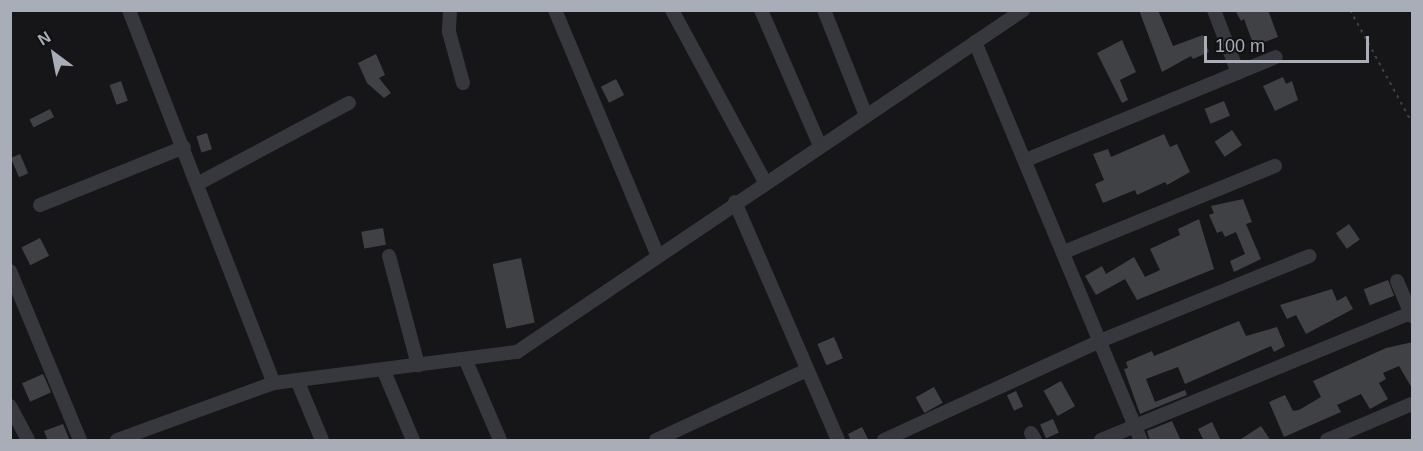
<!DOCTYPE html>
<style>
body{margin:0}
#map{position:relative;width:1423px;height:451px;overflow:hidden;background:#161618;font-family:Arial,sans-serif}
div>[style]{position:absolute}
.building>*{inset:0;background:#404145;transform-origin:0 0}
.path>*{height:2px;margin-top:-1px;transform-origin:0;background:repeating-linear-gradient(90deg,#3d3f44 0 3px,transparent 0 7.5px)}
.minor>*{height:14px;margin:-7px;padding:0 7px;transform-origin:7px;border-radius:7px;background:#37383d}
span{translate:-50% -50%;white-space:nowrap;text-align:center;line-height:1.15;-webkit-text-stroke:5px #111113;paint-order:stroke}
.frame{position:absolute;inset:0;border:12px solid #a8adb8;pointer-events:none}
.north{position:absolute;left:24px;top:24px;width:60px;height:60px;-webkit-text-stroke:4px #111113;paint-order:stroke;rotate:328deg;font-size:16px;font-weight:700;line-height:24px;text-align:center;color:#a8adb8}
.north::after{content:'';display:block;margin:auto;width:21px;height:27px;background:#a8adb8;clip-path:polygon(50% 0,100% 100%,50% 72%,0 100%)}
.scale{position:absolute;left:1204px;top:36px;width:165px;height:27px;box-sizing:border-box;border:3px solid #a8adb8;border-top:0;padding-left:8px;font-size:18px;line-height:21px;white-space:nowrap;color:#a8adb8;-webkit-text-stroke:4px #111113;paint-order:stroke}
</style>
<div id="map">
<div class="building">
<i style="clip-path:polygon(1139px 10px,1158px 10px,1173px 46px,1203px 35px,1209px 52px,1193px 59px,1191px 56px,1162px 72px)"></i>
<i style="clip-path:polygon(1235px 10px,1268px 10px,1278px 37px,1254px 46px,1244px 19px,1241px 21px)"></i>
<i style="clip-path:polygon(1122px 40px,1136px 72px,1120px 80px,1128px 100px,1122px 103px,1097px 53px)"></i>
<i style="clip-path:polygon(376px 54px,385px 75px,379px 78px,391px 93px,384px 98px,367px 83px,358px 63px)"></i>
<i style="clip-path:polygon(1283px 77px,1286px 84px,1292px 81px,1298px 100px,1275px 111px,1263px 86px)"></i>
<i style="left:616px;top:79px;width:18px;height:17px;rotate:63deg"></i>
<i style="left:121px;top:81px;width:21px;height:12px;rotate:71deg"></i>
<i style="left:1224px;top:101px;width:16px;height:21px;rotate:68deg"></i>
<i style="left:50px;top:109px;width:9px;height:23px;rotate:63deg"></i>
<i style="left:1232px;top:130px;width:18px;height:21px;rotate:56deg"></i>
<i style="left:207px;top:133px;width:17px;height:11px;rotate:73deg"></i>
<i style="clip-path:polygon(1164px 134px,1170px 147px,1177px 144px,1190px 172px,1167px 185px,1165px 182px,1137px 195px,1135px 190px,1103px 203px,1095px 184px,1104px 180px,1093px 154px,1108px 149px,1111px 157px)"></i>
<i style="left:20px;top:154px;width:21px;height:10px;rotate:67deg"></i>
<i style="clip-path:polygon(1243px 199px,1252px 222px,1246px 224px,1261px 259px,1234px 272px,1230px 261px,1245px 254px,1236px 232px,1225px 237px,1222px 231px,1217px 233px,1209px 215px,1214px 213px,1211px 206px)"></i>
<i style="clip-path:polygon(1199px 219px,1214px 269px,1137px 300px,1125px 279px,1096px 295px,1085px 276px,1102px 266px,1106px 274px,1134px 257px,1145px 277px,1160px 270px,1150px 249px,1180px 235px,1178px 229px)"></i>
<i style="left:1349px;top:224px;width:19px;height:16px;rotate:55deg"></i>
<i style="left:383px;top:228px;width:17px;height:22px;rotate:80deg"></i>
<i style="left:40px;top:238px;width:20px;height:21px;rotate:63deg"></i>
<i style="left:521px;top:258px;width:66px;height:29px;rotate:78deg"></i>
<i style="left:1388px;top:280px;width:17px;height:26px;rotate:69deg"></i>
<i style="clip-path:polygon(1332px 289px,1337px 301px,1346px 296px,1353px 309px,1306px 334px,1296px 315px,1287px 319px,1280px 305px)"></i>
<i style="clip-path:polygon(1239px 321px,1246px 336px,1277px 327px,1285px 346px,1274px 352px,1271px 346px,1185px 384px,1178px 367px,1146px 379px,1155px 402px,1185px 390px,1187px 395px,1140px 414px,1124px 369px,1128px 368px,1126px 362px,1152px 351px,1154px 356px)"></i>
<i style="left:834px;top:337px;width:23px;height:18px;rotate:67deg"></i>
<i style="clip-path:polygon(1413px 342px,1413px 390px,1399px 366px,1383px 373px,1386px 379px,1379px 383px,1388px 399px,1370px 409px,1361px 394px,1337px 405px,1341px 412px,1284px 437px,1269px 402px,1285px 395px,1293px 411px,1299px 410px,1321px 397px,1313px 381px,1386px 348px)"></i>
<i style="left:43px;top:374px;width:20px;height:23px;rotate:66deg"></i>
<i style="left:1061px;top:381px;width:29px;height:20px;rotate:61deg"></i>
<i style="left:934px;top:387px;width:18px;height:21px;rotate:61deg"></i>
<i style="left:1016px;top:391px;width:17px;height:10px;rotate:65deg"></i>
<i style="left:1053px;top:419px;width:15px;height:14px;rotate:67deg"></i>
<i style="clip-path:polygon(1172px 421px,1181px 441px,1150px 441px,1147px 431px)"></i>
<i style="clip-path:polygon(1212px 422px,1221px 441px,1204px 441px,1198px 429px)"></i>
<i style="clip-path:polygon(63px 424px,70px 441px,48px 441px,44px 431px)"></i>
<i style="clip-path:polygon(1261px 426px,1271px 441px,1238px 441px)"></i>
<i style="clip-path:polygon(862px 427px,869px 441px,851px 441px,848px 434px)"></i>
</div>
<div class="path">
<i style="left:1350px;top:10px;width:129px;rotate:61.2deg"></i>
</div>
<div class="minor">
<i style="left:129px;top:10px;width:400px;rotate:68.8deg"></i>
<i style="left:450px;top:10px;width:22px;rotate:93deg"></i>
<i style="left:449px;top:32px;width:53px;rotate:74.6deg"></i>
<i style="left:555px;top:10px;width:264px;rotate:67.3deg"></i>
<i style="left:672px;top:10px;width:196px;rotate:61.6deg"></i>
<i style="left:761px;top:10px;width:148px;rotate:66.5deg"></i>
<i style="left:824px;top:10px;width:111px;rotate:68.3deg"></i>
<i style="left:1214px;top:10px;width:67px;rotate:69.1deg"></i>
<i style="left:975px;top:42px;width:431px;rotate:67.4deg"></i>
<i style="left:1026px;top:160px;width:270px;rotate:-22.4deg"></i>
<i style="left:199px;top:183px;width:170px;rotate:-28.1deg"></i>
<i style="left:735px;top:202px;width:259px;rotate:66.6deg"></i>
<i style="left:40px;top:205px;width:155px;rotate:-21.9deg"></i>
<i style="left:1064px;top:252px;width:228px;rotate:-22.2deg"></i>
<i style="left:389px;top:256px;width:113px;rotate:75.1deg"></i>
<i style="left:10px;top:271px;width:183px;rotate:67.5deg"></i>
<i style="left:1397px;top:281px;width:38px;rotate:67deg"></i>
<i style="left:466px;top:361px;width:86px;rotate:66.7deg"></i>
<i style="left:383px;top:369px;width:77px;rotate:67.1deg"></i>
<i style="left:297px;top:380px;width:65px;rotate:67.4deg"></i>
<i style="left:10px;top:406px;width:38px;rotate:62deg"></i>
<i style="left:1031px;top:433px;width:8px;rotate:60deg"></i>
<i style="left:117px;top:440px;width:167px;rotate:-20deg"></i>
<i style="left:274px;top:383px;width:245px;rotate:-7.3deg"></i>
<i style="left:517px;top:352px;width:611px;rotate:-34.05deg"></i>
<i style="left:656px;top:440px;width:166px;rotate:-24.9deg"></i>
<i style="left:884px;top:440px;width:238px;rotate:-24.6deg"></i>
<i style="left:1100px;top:341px;width:226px;rotate:-22.1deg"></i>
<i style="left:1101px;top:440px;width:335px;rotate:-22.3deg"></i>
<i style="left:1327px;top:440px;width:92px;rotate:-23deg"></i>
</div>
<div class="frame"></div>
<div class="north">N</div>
<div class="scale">100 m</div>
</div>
